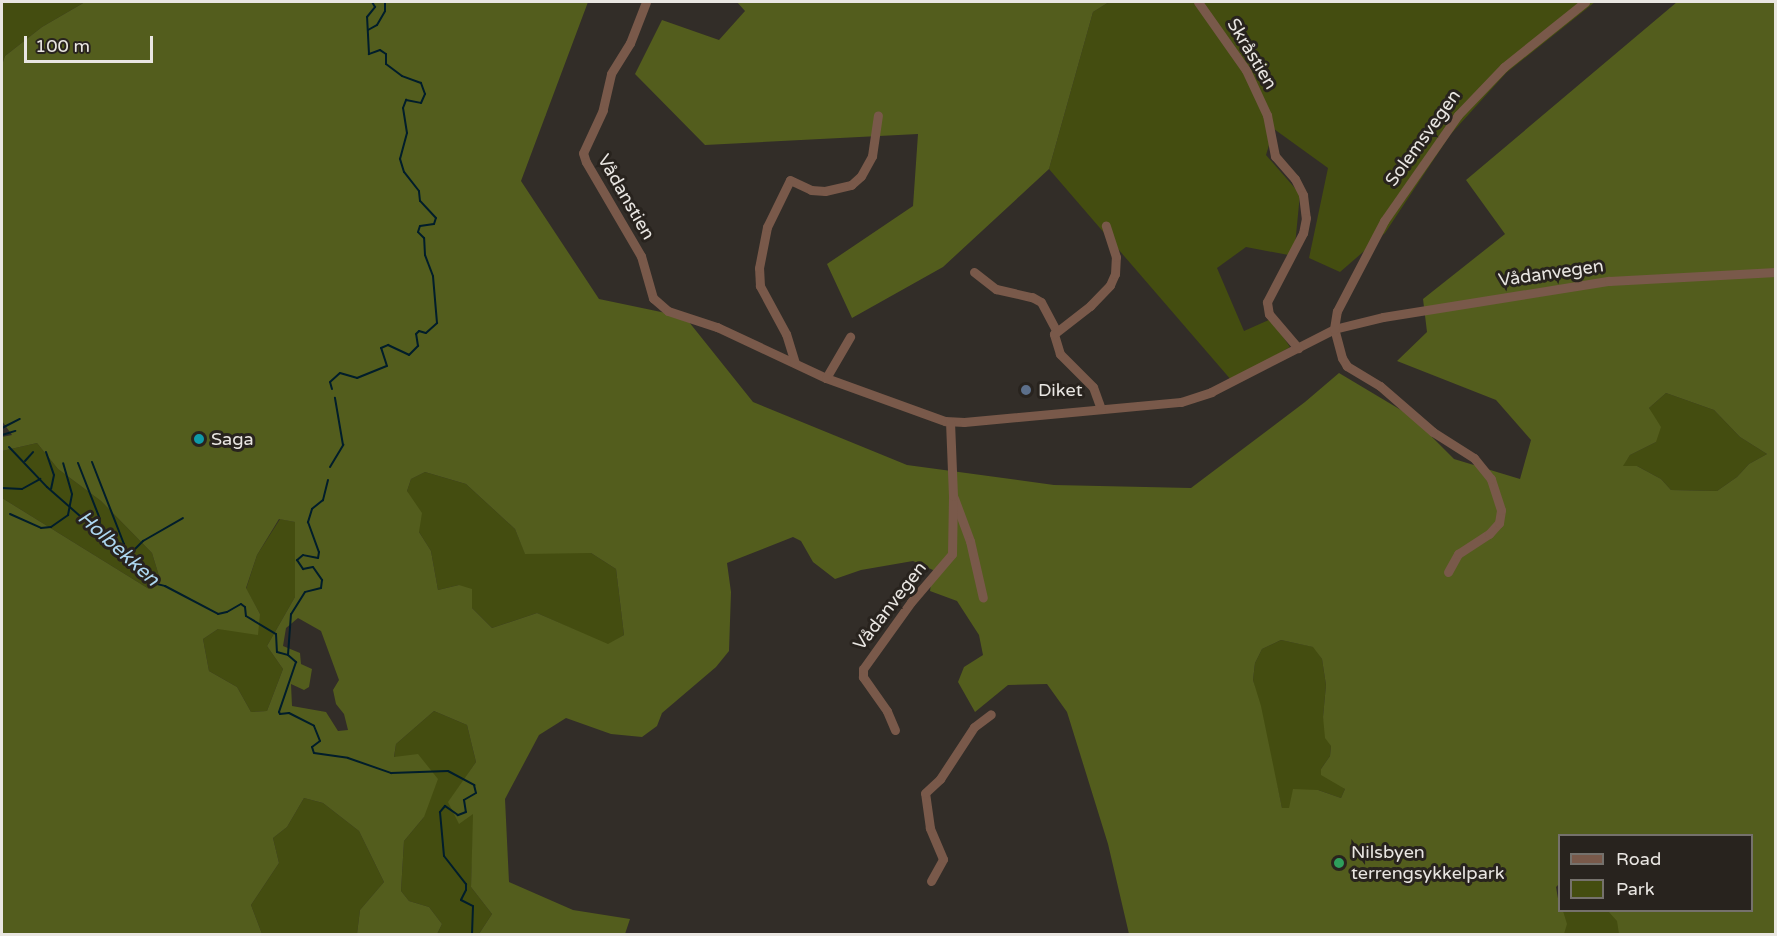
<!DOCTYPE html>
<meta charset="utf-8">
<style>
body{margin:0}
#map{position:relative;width:1777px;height:936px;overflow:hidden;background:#322d28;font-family:"Varela Round",sans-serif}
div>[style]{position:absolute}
.green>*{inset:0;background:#444d10}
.forest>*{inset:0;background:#535d1d}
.stream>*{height:2px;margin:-1px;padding:0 1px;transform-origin:1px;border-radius:1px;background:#011d2b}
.street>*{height:9px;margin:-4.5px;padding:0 4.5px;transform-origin:4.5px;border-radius:4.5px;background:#79594a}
.dots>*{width:16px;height:16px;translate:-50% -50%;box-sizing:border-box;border:3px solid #28231e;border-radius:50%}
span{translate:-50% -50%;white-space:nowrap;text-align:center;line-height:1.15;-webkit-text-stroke:6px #28231e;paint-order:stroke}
.street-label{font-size:18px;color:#e9e6e2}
.poi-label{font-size:18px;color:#e9e6e2}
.left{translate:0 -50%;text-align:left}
.water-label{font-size:20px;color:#add7f0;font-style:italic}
.frame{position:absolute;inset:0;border:3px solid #e9e6e2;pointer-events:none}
.legend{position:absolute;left:1558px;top:834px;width:195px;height:78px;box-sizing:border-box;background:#28231e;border:2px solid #75716c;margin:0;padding:8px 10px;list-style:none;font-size:18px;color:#e9e6e2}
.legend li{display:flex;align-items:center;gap:12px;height:30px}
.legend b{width:30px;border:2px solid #75716c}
.scale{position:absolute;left:24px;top:36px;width:129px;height:27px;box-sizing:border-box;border:3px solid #e9e6e2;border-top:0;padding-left:8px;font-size:18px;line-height:21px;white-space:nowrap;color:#e9e6e2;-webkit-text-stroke:4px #28231e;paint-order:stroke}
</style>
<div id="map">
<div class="green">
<i style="clip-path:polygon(2px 2px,85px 2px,42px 27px,5px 56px,2px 65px)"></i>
<i style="clip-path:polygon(1109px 2px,1595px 2px,1506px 73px,1450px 135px,1385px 233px,1340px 272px,1309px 258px,1328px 168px,1274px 129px,1266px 155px,1300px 194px,1294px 256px,1246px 247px,1217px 268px,1244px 331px,1271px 319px,1290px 347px,1232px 381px,1049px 169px,1093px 12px)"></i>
<i style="clip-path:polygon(1666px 393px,1714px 410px,1740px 437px,1767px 454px,1749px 464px,1737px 477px,1717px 491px,1671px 490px,1661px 479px,1637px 466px,1622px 466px,1630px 455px,1656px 442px,1649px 408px)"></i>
<i style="clip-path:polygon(37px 443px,58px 469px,101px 501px,152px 553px,159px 576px,149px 589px,2px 498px,2px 451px)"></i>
<i style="clip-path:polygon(425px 472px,466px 484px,515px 529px,525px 553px,591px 553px,616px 569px,624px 635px,608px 645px,537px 613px,492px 628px,472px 608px,459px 585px,438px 590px,431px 551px,419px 532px,407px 491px,411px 479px)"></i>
<i style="clip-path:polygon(280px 519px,295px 522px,295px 597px,267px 646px,283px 669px,267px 711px,251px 712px,237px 687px,209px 671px,203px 639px,218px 629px,260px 614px,246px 589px,257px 555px)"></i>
<i style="clip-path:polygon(1281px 640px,1314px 647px,1322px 659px,1326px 685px,1323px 717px,1331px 746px,1330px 756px,1321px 769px,1345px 789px,1341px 798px,1318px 790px,1416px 906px,1286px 808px,1282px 808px,1253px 680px,1255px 663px,1262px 649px)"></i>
<i style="clip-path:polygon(434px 711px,467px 725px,476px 762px,449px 802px,474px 813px,471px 887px,492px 914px,479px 934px,437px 934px,442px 924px,429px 907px,409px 901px,401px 891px,404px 841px,424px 817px,394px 758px,396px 744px)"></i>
<i style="clip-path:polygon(304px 798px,323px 803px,359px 831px,384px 882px,360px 910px,357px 934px,262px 934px,251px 905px,279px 863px,273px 838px,287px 827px)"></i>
<i style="clip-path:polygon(1560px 910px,1724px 911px,1735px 934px,1546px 934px)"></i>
</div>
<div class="forest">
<i style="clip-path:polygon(evenodd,85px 2px,588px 2px,521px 181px,599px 299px,685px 317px,753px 402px,907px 465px,1054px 485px,1191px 488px,1305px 402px,1339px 373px,1411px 416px,1454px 459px,1520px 479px,1531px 440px,1496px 400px,1397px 361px,1427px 332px,1423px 299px,1505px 234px,1466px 180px,1677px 2px,1775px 2px,1775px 934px,1619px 934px,1617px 921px,1608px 911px,1752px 910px,1752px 836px,1560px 836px,1559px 884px,1556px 887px,1560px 910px,1563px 911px,1567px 924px,1564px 934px,1129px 934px,1108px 844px,1067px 712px,1047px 684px,1008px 685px,975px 712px,958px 682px,964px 667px,983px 655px,979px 635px,957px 601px,930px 591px,933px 570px,913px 561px,861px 570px,835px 579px,813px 562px,801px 541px,793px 537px,727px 563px,731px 592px,729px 651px,716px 667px,662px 713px,657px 726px,642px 737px,611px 734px,566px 718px,539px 735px,505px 799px,509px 882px,573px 910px,630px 919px,625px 934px,479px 934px,492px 914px,471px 887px,473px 814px,459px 824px,448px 802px,476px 762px,467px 725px,434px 711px,396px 744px,394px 757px,418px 754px,438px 779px,424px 817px,404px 841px,401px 891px,409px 901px,429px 907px,442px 924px,437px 934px,357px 934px,360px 910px,384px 882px,359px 831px,323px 803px,304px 798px,287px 827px,273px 838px,279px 863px,251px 905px,262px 934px,2px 934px,2px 498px,149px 589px,159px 576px,152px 553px,101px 501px,58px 469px,37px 443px,2px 451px,2px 437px,12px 435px,2px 421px,2px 65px,5px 56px,42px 27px,85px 2px,1666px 393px,1714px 410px,1740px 437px,1767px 454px,1749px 464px,1737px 477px,1717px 491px,1671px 490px,1661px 479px,1637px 466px,1623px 466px,1630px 455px,1656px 442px,1661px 427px,1649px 408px,1666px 393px,85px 2px,425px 472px,466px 484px,515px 529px,525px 554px,591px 553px,616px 569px,624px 635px,608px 644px,537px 613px,492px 628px,472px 608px,472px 589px,459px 585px,438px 590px,431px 551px,419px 532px,422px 513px,407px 491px,411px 479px,425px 472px,85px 2px,279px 519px,295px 522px,295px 597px,267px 646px,283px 669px,267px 711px,251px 712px,237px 687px,209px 671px,203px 639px,218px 629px,258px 635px,260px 614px,246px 588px,257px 555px,279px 519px,85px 2px,298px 618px,321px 631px,339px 680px,333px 690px,336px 704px,344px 714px,348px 730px,338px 731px,326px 712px,292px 706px,291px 684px,304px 690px,309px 687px,312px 669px,301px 664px,300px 653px,283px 646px,286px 628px,298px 618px,85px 2px,1281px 640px,1313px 647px,1322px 659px,1326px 685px,1323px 717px,1325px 738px,1331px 746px,1330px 756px,1321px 769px,1321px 775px,1345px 789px,1341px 798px,1318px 790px,1293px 789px,1289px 808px,1282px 808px,1261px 706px,1253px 680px,1255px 663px,1262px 649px,1281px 640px)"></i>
<i style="clip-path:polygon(737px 2px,1109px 2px,1093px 12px,1049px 169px,943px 267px,852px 318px,827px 264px,913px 206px,918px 134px,705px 145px,635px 74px,662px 20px,719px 40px,745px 11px)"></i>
</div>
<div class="stream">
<i style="left:368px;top:30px;width:10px;rotate:-29deg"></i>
<i style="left:377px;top:25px;width:16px;rotate:-60deg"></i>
<i style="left:385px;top:11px;width:9px;rotate:-90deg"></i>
<i style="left:332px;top:389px;width:7px;rotate:-106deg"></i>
<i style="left:330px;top:382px;width:13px;rotate:-42deg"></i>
<i style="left:340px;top:373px;width:18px;rotate:16deg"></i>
<i style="left:357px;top:378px;width:32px;rotate:-22deg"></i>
<i style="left:387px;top:366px;width:19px;rotate:-108deg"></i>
<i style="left:381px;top:348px;width:8px;rotate:-23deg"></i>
<i style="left:388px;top:345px;width:23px;rotate:25deg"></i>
<i style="left:409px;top:355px;width:13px;rotate:-45deg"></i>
<i style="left:418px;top:346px;width:12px;rotate:-99deg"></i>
<i style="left:416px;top:334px;width:4px;rotate:-45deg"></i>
<i style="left:419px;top:331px;width:7px;rotate:16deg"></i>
<i style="left:426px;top:333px;width:15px;rotate:-42deg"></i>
<i style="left:437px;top:323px;width:47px;rotate:-94.9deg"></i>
<i style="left:433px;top:276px;width:22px;rotate:-111deg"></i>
<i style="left:425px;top:255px;width:17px;rotate:-93deg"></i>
<i style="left:424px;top:238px;width:8px;rotate:-135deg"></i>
<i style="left:418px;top:232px;width:6px;rotate:-72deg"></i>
<i style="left:420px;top:226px;width:14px;rotate:-8deg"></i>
<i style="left:434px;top:224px;width:6px;rotate:-72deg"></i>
<i style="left:436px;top:218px;width:23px;rotate:-133deg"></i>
<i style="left:420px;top:201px;width:10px;rotate:-96deg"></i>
<i style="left:419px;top:191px;width:24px;rotate:-128deg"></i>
<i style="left:404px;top:172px;width:14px;rotate:-107deg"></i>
<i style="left:400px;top:159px;width:27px;rotate:-75deg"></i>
<i style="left:407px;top:133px;width:25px;rotate:-99deg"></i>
<i style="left:403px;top:108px;width:9px;rotate:-69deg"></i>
<i style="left:406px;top:100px;width:15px;rotate:11deg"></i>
<i style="left:421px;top:103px;width:10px;rotate:-66deg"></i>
<i style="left:425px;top:94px;width:12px;rotate:-110deg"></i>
<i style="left:421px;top:83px;width:20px;rotate:-160deg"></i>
<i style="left:402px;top:76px;width:20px;rotate:-143deg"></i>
<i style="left:386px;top:64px;width:10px;rotate:-90deg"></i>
<i style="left:386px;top:54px;width:7px;rotate:-146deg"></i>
<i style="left:380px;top:50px;width:12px;rotate:160deg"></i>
<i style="left:369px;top:54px;width:37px;rotate:-93deg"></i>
<i style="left:367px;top:17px;width:13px;rotate:-51deg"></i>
<i style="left:375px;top:7px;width:6px;rotate:-121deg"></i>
<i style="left:2px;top:428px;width:20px;rotate:-27deg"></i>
<i style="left:2px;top:435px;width:14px;rotate:-17deg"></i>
<i style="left:9px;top:447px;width:55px;rotate:46.5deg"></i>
<i style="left:47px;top:487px;width:100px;rotate:41.3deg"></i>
<i style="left:122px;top:553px;width:40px;rotate:47deg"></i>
<i style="left:149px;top:582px;width:16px;rotate:14deg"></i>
<i style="left:165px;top:586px;width:60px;rotate:27.8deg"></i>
<i style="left:218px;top:614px;width:9px;rotate:-13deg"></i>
<i style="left:227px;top:612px;width:16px;rotate:-30deg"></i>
<i style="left:241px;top:604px;width:5px;rotate:37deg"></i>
<i style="left:245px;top:607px;width:9px;rotate:84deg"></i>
<i style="left:246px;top:616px;width:35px;rotate:31deg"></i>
<i style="left:276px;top:634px;width:18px;rotate:87deg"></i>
<i style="left:277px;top:652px;width:11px;rotate:15deg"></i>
<i style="left:46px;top:452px;width:24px;rotate:71deg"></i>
<i style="left:54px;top:475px;width:14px;rotate:102deg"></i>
<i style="left:25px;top:461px;width:12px;rotate:-48deg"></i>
<i style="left:92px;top:462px;width:88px;rotate:68.7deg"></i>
<i style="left:124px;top:544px;width:7px;rotate:106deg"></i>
<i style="left:78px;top:463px;width:60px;rotate:68.6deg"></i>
<i style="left:100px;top:519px;width:12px;rotate:95deg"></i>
<i style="left:330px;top:467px;width:26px;rotate:-59deg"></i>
<i style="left:343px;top:445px;width:48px;rotate:-99.7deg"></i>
<i style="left:328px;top:480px;width:21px;rotate:104deg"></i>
<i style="left:323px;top:500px;width:14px;rotate:141deg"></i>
<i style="left:312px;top:509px;width:14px;rotate:107deg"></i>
<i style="left:308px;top:522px;width:32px;rotate:70deg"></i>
<i style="left:319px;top:552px;width:6px;rotate:99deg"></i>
<i style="left:318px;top:558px;width:15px;rotate:-169deg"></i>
<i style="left:303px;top:555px;width:8px;rotate:140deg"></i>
<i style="left:297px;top:560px;width:11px;rotate:56deg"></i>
<i style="left:303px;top:569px;width:10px;rotate:-11deg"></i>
<i style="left:313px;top:567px;width:16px;rotate:55deg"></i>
<i style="left:322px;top:580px;width:8px;rotate:97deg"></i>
<i style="left:321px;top:588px;width:16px;rotate:166deg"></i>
<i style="left:305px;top:592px;width:26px;rotate:122deg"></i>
<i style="left:291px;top:614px;width:41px;rotate:94.2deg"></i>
<i style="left:288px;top:655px;width:11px;rotate:41deg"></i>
<i style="left:296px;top:662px;width:53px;rotate:108.8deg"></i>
<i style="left:279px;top:712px;width:2px;rotate:63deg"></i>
<i style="left:280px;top:714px;width:9px;rotate:-6deg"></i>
<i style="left:289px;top:713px;width:28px;rotate:27deg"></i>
<i style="left:314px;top:726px;width:16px;rotate:68deg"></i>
<i style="left:320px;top:741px;width:10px;rotate:143deg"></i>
<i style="left:312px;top:747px;width:6px;rotate:72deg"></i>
<i style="left:314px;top:753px;width:34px;rotate:8deg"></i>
<i style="left:348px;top:758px;width:46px;rotate:19.2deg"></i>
<i style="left:391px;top:773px;width:57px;rotate:-2deg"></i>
<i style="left:448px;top:771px;width:30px;rotate:28deg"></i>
<i style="left:474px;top:785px;width:8px;rotate:76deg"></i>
<i style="left:476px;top:793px;width:14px;rotate:150deg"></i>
<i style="left:464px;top:800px;width:12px;rotate:81deg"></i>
<i style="left:466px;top:812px;width:9px;rotate:159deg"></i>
<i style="left:458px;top:815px;width:16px;rotate:-145deg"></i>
<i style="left:445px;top:806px;width:8px;rotate:130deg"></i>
<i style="left:440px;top:812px;width:44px;rotate:84.8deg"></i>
<i style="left:444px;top:856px;width:36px;rotate:52deg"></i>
<i style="left:466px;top:884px;width:6px;rotate:90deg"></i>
<i style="left:466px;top:890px;width:11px;rotate:117deg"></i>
<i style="left:461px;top:900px;width:13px;rotate:27deg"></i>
<i style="left:473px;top:906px;width:28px;rotate:92deg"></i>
<i style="left:2px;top:488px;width:20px;rotate:3deg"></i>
<i style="left:22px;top:489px;width:21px;rotate:-29deg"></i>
<i style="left:10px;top:514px;width:34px;rotate:24deg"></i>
<i style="left:41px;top:528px;width:10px;rotate:-6deg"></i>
<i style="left:51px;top:527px;width:21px;rotate:-35deg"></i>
<i style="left:68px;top:515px;width:21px;rotate:-79deg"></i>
<i style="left:72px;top:494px;width:32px;rotate:-106deg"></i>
<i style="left:127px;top:557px;width:23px;rotate:-45deg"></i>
<i style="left:143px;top:541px;width:46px;rotate:-29.9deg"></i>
</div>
<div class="street">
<i style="left:646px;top:2px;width:44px;rotate:111.3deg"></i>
<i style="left:630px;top:43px;width:36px;rotate:122deg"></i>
<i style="left:611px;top:74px;width:37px;rotate:103deg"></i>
<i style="left:603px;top:110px;width:47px;rotate:114.9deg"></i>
<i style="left:583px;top:153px;width:9px;rotate:72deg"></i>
<i style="left:586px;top:162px;width:109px;rotate:59.7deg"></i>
<i style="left:641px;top:256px;width:44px;rotate:74.1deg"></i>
<i style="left:653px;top:298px;width:20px;rotate:41deg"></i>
<i style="left:668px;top:311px;width:52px;rotate:18.1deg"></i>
<i style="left:717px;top:327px;width:120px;rotate:25.1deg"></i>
<i style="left:826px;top:378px;width:127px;rotate:19.9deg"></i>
<i style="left:945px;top:421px;width:19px;rotate:3deg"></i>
<i style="left:964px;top:422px;width:218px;rotate:-5.3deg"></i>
<i style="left:1181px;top:402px;width:32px;rotate:-18deg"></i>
<i style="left:1211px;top:392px;width:138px;rotate:-27.1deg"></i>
<i style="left:1334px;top:329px;width:50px;rotate:-13.8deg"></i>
<i style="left:1383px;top:317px;width:229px;rotate:-9.1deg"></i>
<i style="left:1609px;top:281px;width:167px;rotate:-3.1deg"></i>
<i style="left:1198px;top:2px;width:83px;rotate:54.8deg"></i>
<i style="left:1246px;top:70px;width:50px;rotate:65deg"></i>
<i style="left:1267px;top:115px;width:42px;rotate:79deg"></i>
<i style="left:1275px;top:156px;width:30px;rotate:49deg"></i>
<i style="left:1295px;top:179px;width:18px;rotate:63deg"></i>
<i style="left:1303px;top:195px;width:23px;rotate:83deg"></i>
<i style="left:1306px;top:218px;width:15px;rotate:101deg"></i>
<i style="left:1303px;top:233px;width:78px;rotate:117.6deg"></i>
<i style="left:1267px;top:302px;width:12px;rotate:81deg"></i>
<i style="left:1269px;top:314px;width:45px;rotate:49.5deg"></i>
<i style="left:974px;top:272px;width:28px;rotate:38deg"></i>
<i style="left:996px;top:289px;width:37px;rotate:13deg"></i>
<i style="left:1032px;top:297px;width:10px;rotate:29deg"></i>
<i style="left:1041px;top:302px;width:32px;rotate:62deg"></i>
<i style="left:795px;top:363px;width:30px;rotate:-107deg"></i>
<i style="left:786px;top:334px;width:55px;rotate:-118.4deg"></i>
<i style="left:760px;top:286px;width:18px;rotate:-93deg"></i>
<i style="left:759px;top:268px;width:42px;rotate:-79deg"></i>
<i style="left:767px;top:227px;width:52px;rotate:-63.9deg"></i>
<i style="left:790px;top:180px;width:23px;rotate:25deg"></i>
<i style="left:811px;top:190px;width:14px;rotate:4deg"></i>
<i style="left:825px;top:191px;width:27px;rotate:-13deg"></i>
<i style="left:851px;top:185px;width:13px;rotate:-42deg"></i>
<i style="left:861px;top:176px;width:23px;rotate:-61deg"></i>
<i style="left:872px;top:156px;width:41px;rotate:-81.7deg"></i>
<i style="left:826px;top:378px;width:48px;rotate:-59.7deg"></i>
<i style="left:1101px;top:409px;width:23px;rotate:-110deg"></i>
<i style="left:1093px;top:387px;width:47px;rotate:-135deg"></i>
<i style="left:1060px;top:354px;width:21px;rotate:-107deg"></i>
<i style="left:1054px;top:334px;width:46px;rotate:-37.9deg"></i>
<i style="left:1090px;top:306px;width:29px;rotate:-46deg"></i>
<i style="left:1110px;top:285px;width:12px;rotate:-66deg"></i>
<i style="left:1115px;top:274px;width:17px;rotate:-87deg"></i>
<i style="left:1116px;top:257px;width:33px;rotate:-108deg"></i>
<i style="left:954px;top:498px;width:46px;rotate:69.6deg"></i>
<i style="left:970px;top:541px;width:58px;rotate:77.2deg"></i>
<i style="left:1448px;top:572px;width:21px;rotate:-61deg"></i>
<i style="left:1458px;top:554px;width:37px;rotate:-33deg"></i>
<i style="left:1489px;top:534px;width:15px;rotate:-48deg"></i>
<i style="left:1499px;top:523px;width:13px;rotate:-81deg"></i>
<i style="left:1501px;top:510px;width:33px;rotate:-108deg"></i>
<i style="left:1491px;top:479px;width:27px;rotate:-129deg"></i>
<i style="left:1474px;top:458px;width:49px;rotate:-147.6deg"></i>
<i style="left:1433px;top:432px;width:70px;rotate:-139deg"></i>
<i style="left:1380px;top:386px;width:39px;rotate:-149deg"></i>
<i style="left:1347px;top:366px;width:9px;rotate:-122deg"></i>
<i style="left:1342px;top:358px;width:30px;rotate:-105deg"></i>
<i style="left:1334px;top:329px;width:18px;rotate:-81deg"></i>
<i style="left:1337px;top:311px;width:102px;rotate:-62.4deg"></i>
<i style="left:1384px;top:221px;width:129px;rotate:-55.1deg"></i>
<i style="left:1458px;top:115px;width:66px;rotate:-46.2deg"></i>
<i style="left:1504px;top:67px;width:104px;rotate:-38.7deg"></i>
<i style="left:895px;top:730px;width:21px;rotate:-113deg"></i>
<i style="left:887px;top:711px;width:42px;rotate:-125.2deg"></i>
<i style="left:863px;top:677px;width:8px;rotate:-90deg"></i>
<i style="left:863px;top:669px;width:82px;rotate:-54.4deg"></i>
<i style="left:911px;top:602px;width:63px;rotate:-49.5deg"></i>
<i style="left:952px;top:554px;width:58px;rotate:-89deg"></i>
<i style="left:953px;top:496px;width:74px;rotate:-92.3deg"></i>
<i style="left:931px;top:881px;width:25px;rotate:-61deg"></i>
<i style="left:943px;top:859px;width:34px;rotate:-113deg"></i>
<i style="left:930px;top:828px;width:35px;rotate:-98deg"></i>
<i style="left:925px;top:793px;width:21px;rotate:-43deg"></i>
<i style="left:940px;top:779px;width:62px;rotate:-56.8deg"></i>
<i style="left:974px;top:727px;width:21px;rotate:-37deg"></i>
</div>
<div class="dots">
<i style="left:1026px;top:390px;background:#5c6f8a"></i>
<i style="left:199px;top:439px;background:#0f9aa8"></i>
<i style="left:1339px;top:863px;background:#2e9e5b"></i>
</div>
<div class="street-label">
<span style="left:1252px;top:54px;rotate:59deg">Skråstien</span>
<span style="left:1423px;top:138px;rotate:-54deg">Solemsvegen</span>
<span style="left:626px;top:197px;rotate:60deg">Vådanstien</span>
<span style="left:1551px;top:273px;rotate:-8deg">Vådanvegen</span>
<span style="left:890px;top:606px;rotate:-52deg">Vådanvegen</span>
</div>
<div class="poi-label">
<span class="left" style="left:1038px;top:390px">Diket</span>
<span class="left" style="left:211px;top:439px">Saga</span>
<span class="left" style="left:1351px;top:863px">Nilsbyen<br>terrengsykkelpark</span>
</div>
<div class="water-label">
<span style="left:118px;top:549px;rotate:42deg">Holbekken</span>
</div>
<div class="frame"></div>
<ul class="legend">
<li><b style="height:8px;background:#79594a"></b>Road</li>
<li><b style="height:16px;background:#444d10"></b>Park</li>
</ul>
<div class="scale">100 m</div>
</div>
